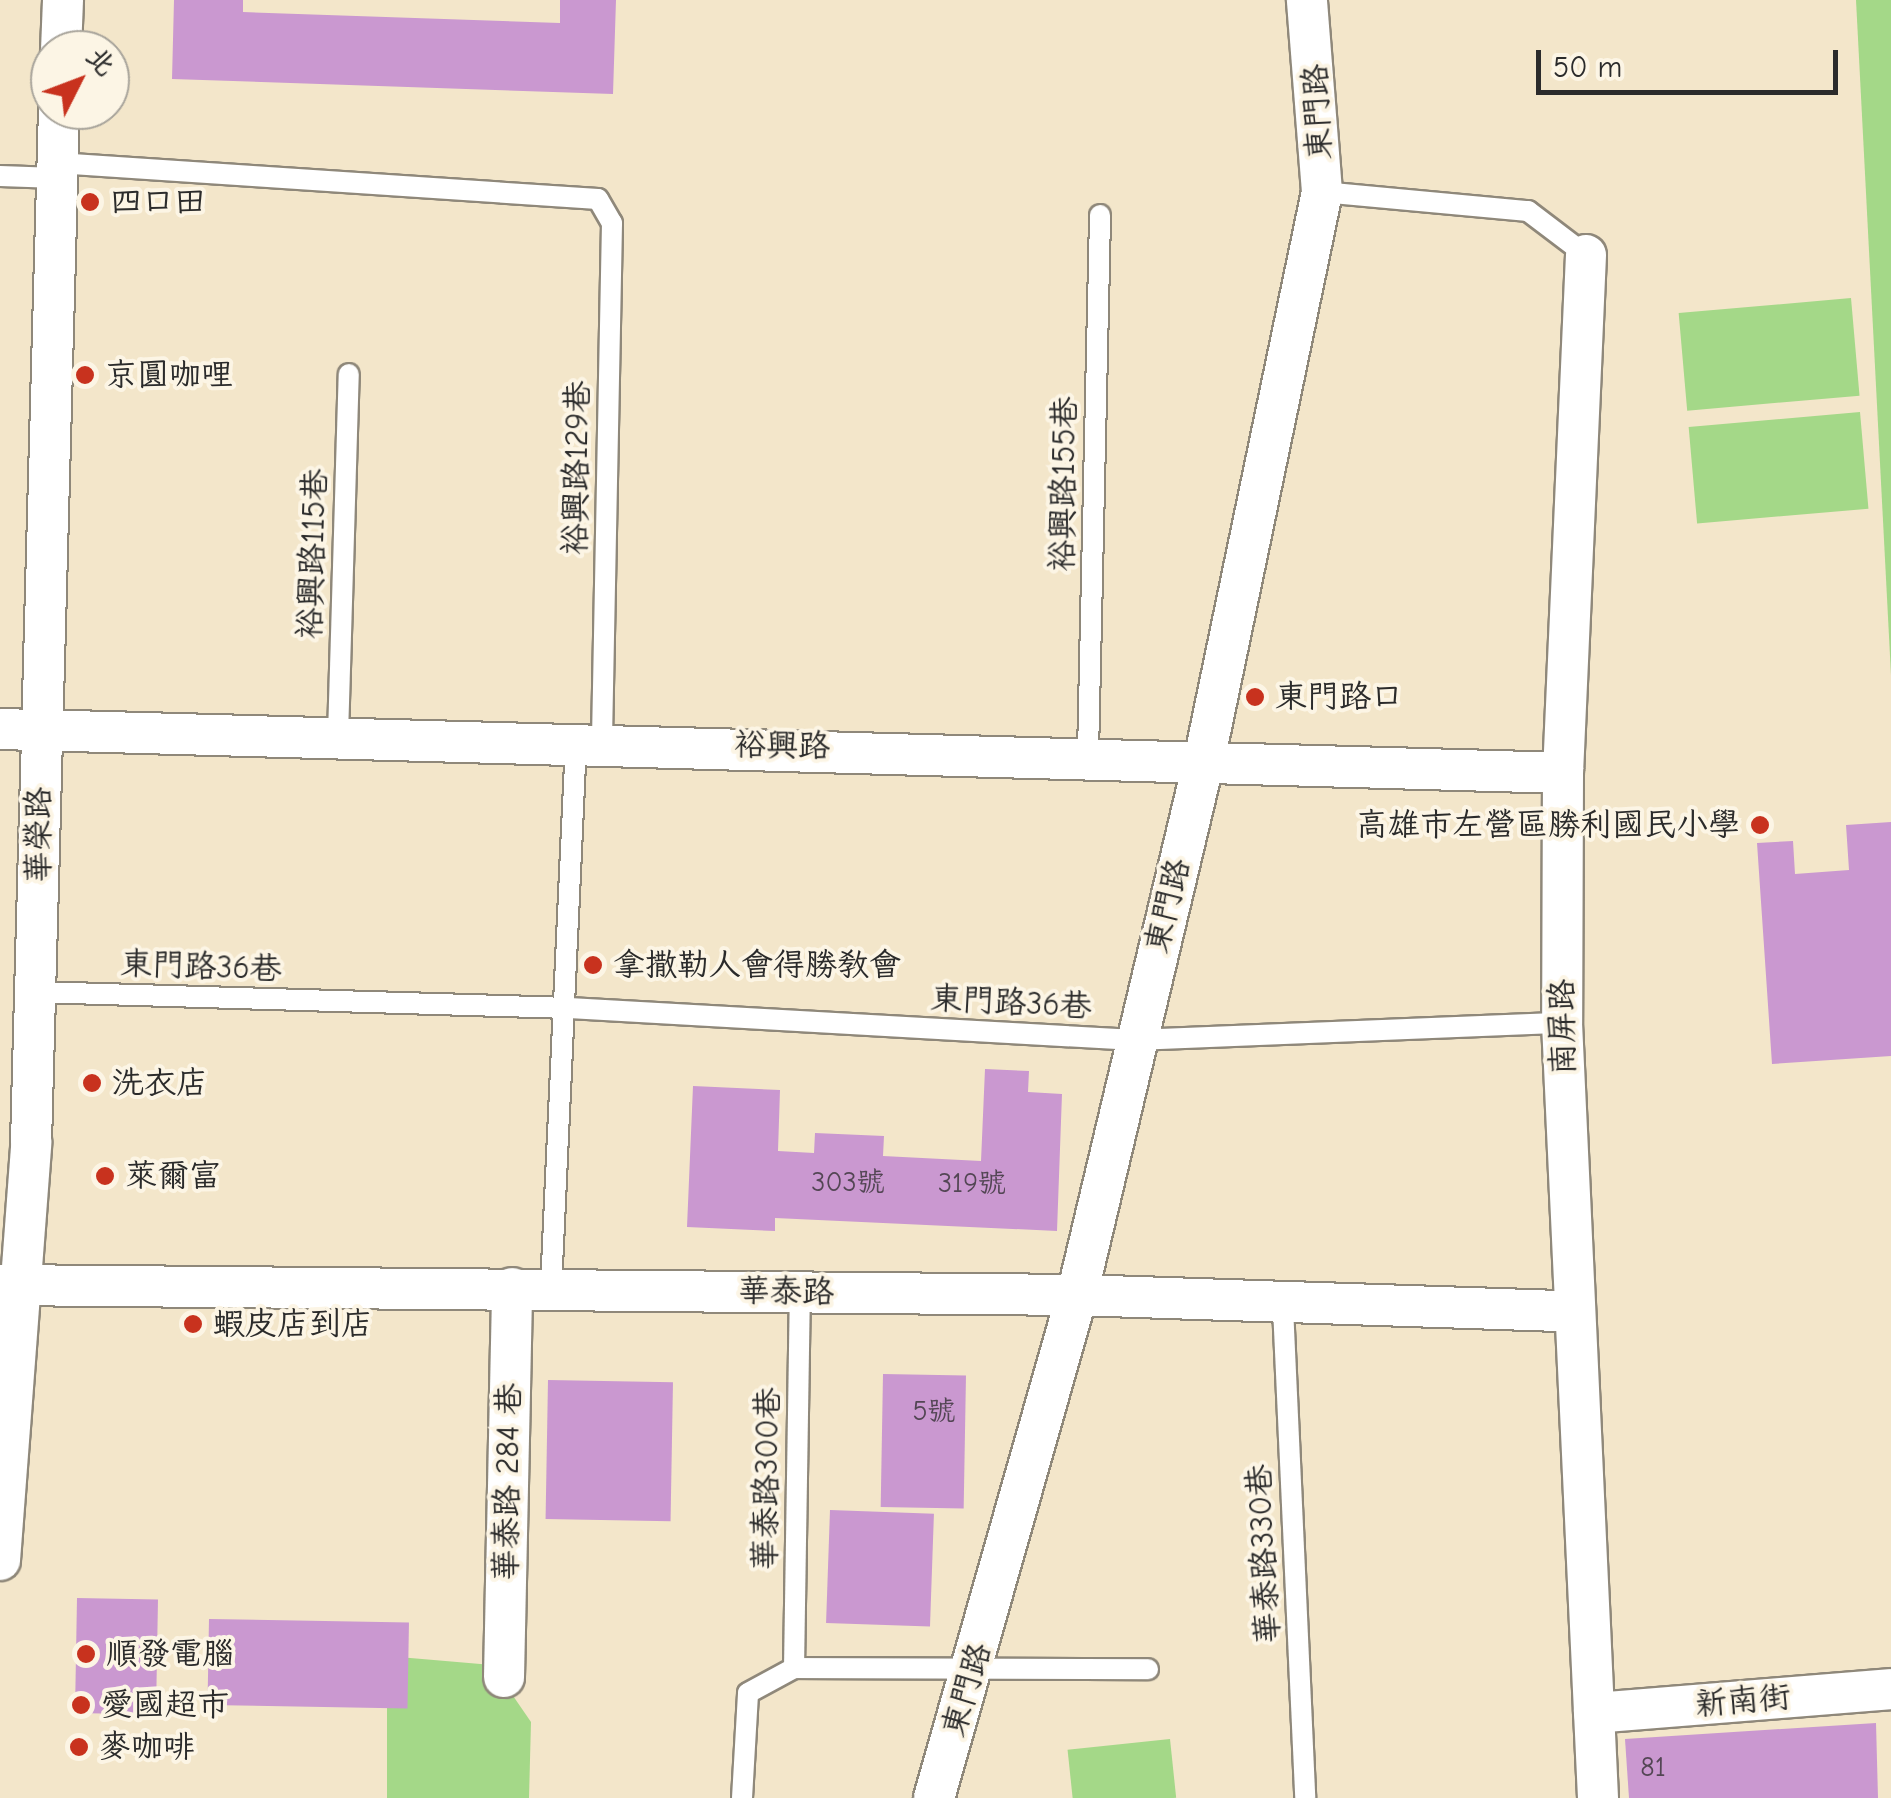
<!DOCTYPE html>
<meta charset="utf-8">
<style>
body{margin:0}
#map{position:relative;width:1891px;height:1798px;overflow:hidden;background:#f3e6ca;font-family:"Comic Neue","LXGW WenKai TC",sans-serif}
div>[style]{position:absolute}
.green>*{inset:0;background:#a4d888;transform-origin:0 0}
.building>*{inset:0;background:#ca98d0;transform-origin:0 0}
.roads{filter:drop-shadow(2px 0 #8f887a) drop-shadow(-2px 0 #8f887a) drop-shadow(0 2px #8f887a) drop-shadow(0 -2px #8f887a)}
.service>*{height:20px;margin:-10px;padding:0 10px;transform-origin:10px;border-radius:10px;background:#fff}
.minor>*{height:40px;margin:-20px;padding:0 20px;transform-origin:20px;border-radius:20px;background:#fff}
.dots>*{width:28px;height:28px;translate:-50% -50%;box-sizing:border-box;border:5px solid #fcf5e5;border-radius:50%}
span{translate:-50% -50%;white-space:nowrap;text-align:center;line-height:1.15;-webkit-text-stroke:8px #fcf5e5;paint-order:stroke}
.number-label{font-size:28px;color:#534654}
.number-label span{-webkit-text-stroke-width:0}
.street-label{font-size:32px;color:#2b2b2b}
.poi-label{font-size:32px;color:#2b2b2b}
.left{translate:0 -50%;text-align:left}
.right{translate:-100% -50%;text-align:right}
.north{position:absolute;left:30px;top:30px;width:100px;height:100px;box-sizing:border-box;background:#fcf5e5;border:2px solid #a8a49b;border-radius:50%;rotate:48deg;font-size:28px;font-weight:700;line-height:40px;text-align:center;color:#2b2b2b}
.north::after{content:'';display:block;margin:auto;width:35px;height:45px;background:#c8321e;clip-path:polygon(50% 0,100% 100%,50% 72%,0 100%)}
.scale{position:absolute;left:1536px;top:50px;width:302px;height:45px;box-sizing:border-box;border:5px solid #2b2b2b;border-top:0;padding-left:12px;font-size:30px;line-height:35px;white-space:nowrap;color:#2b2b2b;-webkit-text-stroke:8px #fcf5e5;paint-order:stroke}
</style>
<div id="map">
<div class="green">
<i style="clip-path:polygon(1856px 0,1891px 0,1891px 675px)"></i>
<i style="left:1851px;top:298px;width:98px;height:173px;rotate:85deg"></i>
<i style="left:1860px;top:412px;width:97px;height:172px;rotate:85deg"></i>
<i style="clip-path:polygon(387px 1656px,492px 1665px,531px 1722px,529px 1798px,387px 1798px)"></i>
<i style="left:1170px;top:1739px;width:59px;height:103px;rotate:84deg"></i>
</div>
<div class="building">
<i style="clip-path:polygon(174px 0,243px 0,243px 12px,560px 23px,560px 0,616px 0,613px 94px,172px 79px)"></i>
<i style="clip-path:polygon(1891px 822px,1891px 1056px,1772px 1064px,1757px 843px,1793px 841px,1795px 874px,1849px 870px,1846px 825px)"></i>
<i style="clip-path:polygon(985px 1069px,1029px 1071px,1028px 1092px,1062px 1094px,1057px 1231px,775px 1218px,775px 1231px,687px 1227px,693px 1086px,780px 1090px,778px 1151px,814px 1153px,815px 1133px,884px 1136px,883px 1156px,981px 1161px)"></i>
<i style="left:883px;top:1374px;width:83px;height:133px;rotate:1deg"></i>
<i style="left:548px;top:1380px;width:125px;height:139px;rotate:1deg"></i>
<i style="left:830px;top:1510px;width:104px;height:113px;rotate:2deg"></i>
<i style="left:77px;top:1598px;width:81px;height:115px;rotate:1deg"></i>
<i style="left:209px;top:1619px;width:200px;height:86px;rotate:1deg"></i>
<i style="clip-path:polygon(1876px 1723px,1878px 1798px,1629px 1798px,1625px 1739px)"></i>
</div>
<div class="roads">
<div class="service">
<i style="left:57px;top:163px;width:542px;rotate:3.81deg"></i>
<i style="left:598px;top:199px;width:28px;rotate:60deg"></i>
<i style="left:612px;top:223px;width:518px;rotate:91.11deg"></i>
<i style="left:0;top:176px;width:57px;rotate:2deg"></i>
<i style="left:1322px;top:192px;width:207px;rotate:5.3deg"></i>
<i style="left:1528px;top:211px;width:73px;rotate:37.2deg"></i>
<i style="left:338px;top:736px;width:362px;rotate:-88.3deg"></i>
<i style="left:1088px;top:754px;width:539px;rotate:-88.72deg"></i>
<i style="left:36px;top:992px;width:533px;rotate:1.72deg"></i>
<i style="left:569px;top:1008px;width:567px;rotate:3.24deg"></i>
<i style="left:1135px;top:1040px;width:427px;rotate:-2.3deg"></i>
<i style="left:551px;top:1288px;width:548px;rotate:-87.38deg"></i>
<i style="left:1283px;top:1307px;width:491px;rotate:87.4deg"></i>
<i style="left:794px;top:1668px;width:376px;rotate:-89.1deg"></i>
<i style="left:742px;top:1798px;width:105px;rotate:-86.7deg"></i>
<i style="left:748px;top:1693px;width:52px;rotate:-28.5deg"></i>
<i style="left:794px;top:1668px;width:354px;rotate:0.2deg"></i>
</div>
<div class="minor">
<i style="left:61px;top:50px;width:50px;rotate:-87.7deg"></i>
<i style="left:1586px;top:255px;width:519px;rotate:92.54deg"></i>
<i style="left:1563px;top:773px;width:250px;rotate:90.2deg"></i>
<i style="left:1562px;top:1023px;width:776px;rotate:87.34deg"></i>
<i style="left:0;top:729px;width:1564px;rotate:1.61deg"></i>
<i style="left:0;top:1285px;width:1077px;rotate:0.53deg"></i>
<i style="left:1077px;top:1295px;width:495px;rotate:1.9deg"></i>
<i style="left:0;top:1560px;width:418px;rotate:-85.7deg"></i>
<i style="left:31px;top:1143px;width:1033px;rotate:-88.45deg"></i>
<i style="left:504px;top:1677px;width:389px;rotate:-88.8deg"></i>
<i style="left:1594px;top:1713px;width:298px;rotate:-4.6deg"></i>
<i style="left:934px;top:1798px;width:523px;rotate:-74.13deg"></i>
<i style="left:1077px;top:1295px;width:554px;rotate:-76.64deg"></i>
<i style="left:1205px;top:756px;width:576px;rotate:-78.28deg"></i>
<i style="left:1322px;top:192px;width:193px;rotate:-94.5deg"></i>
</div>
</div>
<div class="dots">
<i style="left:90px;top:202px;background:#c8321e"></i>
<i style="left:85px;top:375px;background:#c8321e"></i>
<i style="left:1255px;top:697px;background:#c8321e"></i>
<i style="left:1760px;top:825px;background:#c8321e"></i>
<i style="left:593px;top:965px;background:#c8321e"></i>
<i style="left:92px;top:1083px;background:#c8321e"></i>
<i style="left:105px;top:1176px;background:#c8321e"></i>
<i style="left:193px;top:1324px;background:#c8321e"></i>
<i style="left:86px;top:1654px;background:#c8321e"></i>
<i style="left:81px;top:1705px;background:#c8321e"></i>
<i style="left:79px;top:1747px;background:#c8321e"></i>
</div>
<div class="number-label">
<span style="left:848px;top:1182px">303號</span>
<span style="left:972px;top:1183px">319號</span>
<span style="left:934px;top:1411px">5號</span>
<span style="left:1653px;top:1767px">81</span>
</div>
<div class="street-label">
<span style="left:1318px;top:112px;rotate:-93deg">東門路</span>
<span style="left:577px;top:468px;rotate:-89deg">裕興路129巷</span>
<span style="left:1064px;top:484px;rotate:-89deg">裕興路155巷</span>
<span style="left:313px;top:554px;rotate:-88deg">裕興路115巷</span>
<span style="left:782px;top:746px;rotate:1deg">裕興路</span>
<span style="left:39px;top:835px;rotate:-90deg">華榮路</span>
<span style="left:1168px;top:906px;rotate:-76deg">東門路</span>
<span style="left:201px;top:967px;rotate:2deg">東門路36巷</span>
<span style="left:1011px;top:1003px;rotate:3deg">東門路36巷</span>
<span style="left:1563px;top:1027px;rotate:-91deg">南屏路</span>
<span style="left:786px;top:1292px;rotate:1deg">華泰路</span>
<span style="left:767px;top:1479px;rotate:-89deg">華泰路300巷</span>
<span style="left:508px;top:1482px;rotate:-89deg">華泰路 284 巷</span>
<span style="left:1264px;top:1554px;rotate:-93deg">華泰路330巷</span>
<span style="left:967px;top:1690px;rotate:-73deg">東門路</span>
<span style="left:1743px;top:1701px;rotate:-5deg">新南街</span>
</div>
<div class="poi-label">
<span class="left" style="left:110px;top:202px">四口田</span>
<span class="left" style="left:105px;top:375px">京圓咖哩</span>
<span class="left" style="left:1275px;top:697px">東門路口</span>
<span class="right" style="left:1740px;top:825px">高雄市左營區勝利國民小學</span>
<span class="left" style="left:613px;top:965px">拿撒勒人會得勝教會</span>
<span class="left" style="left:112px;top:1083px">洗衣店</span>
<span class="left" style="left:125px;top:1176px">萊爾富</span>
<span class="left" style="left:213px;top:1324px">蝦皮店到店</span>
<span class="left" style="left:106px;top:1654px">順發電腦</span>
<span class="left" style="left:101px;top:1705px">愛國超市</span>
<span class="left" style="left:99px;top:1747px">麥咖啡</span>
</div>
<div class="north">北</div>
<div class="scale">50 m</div>
</div>
